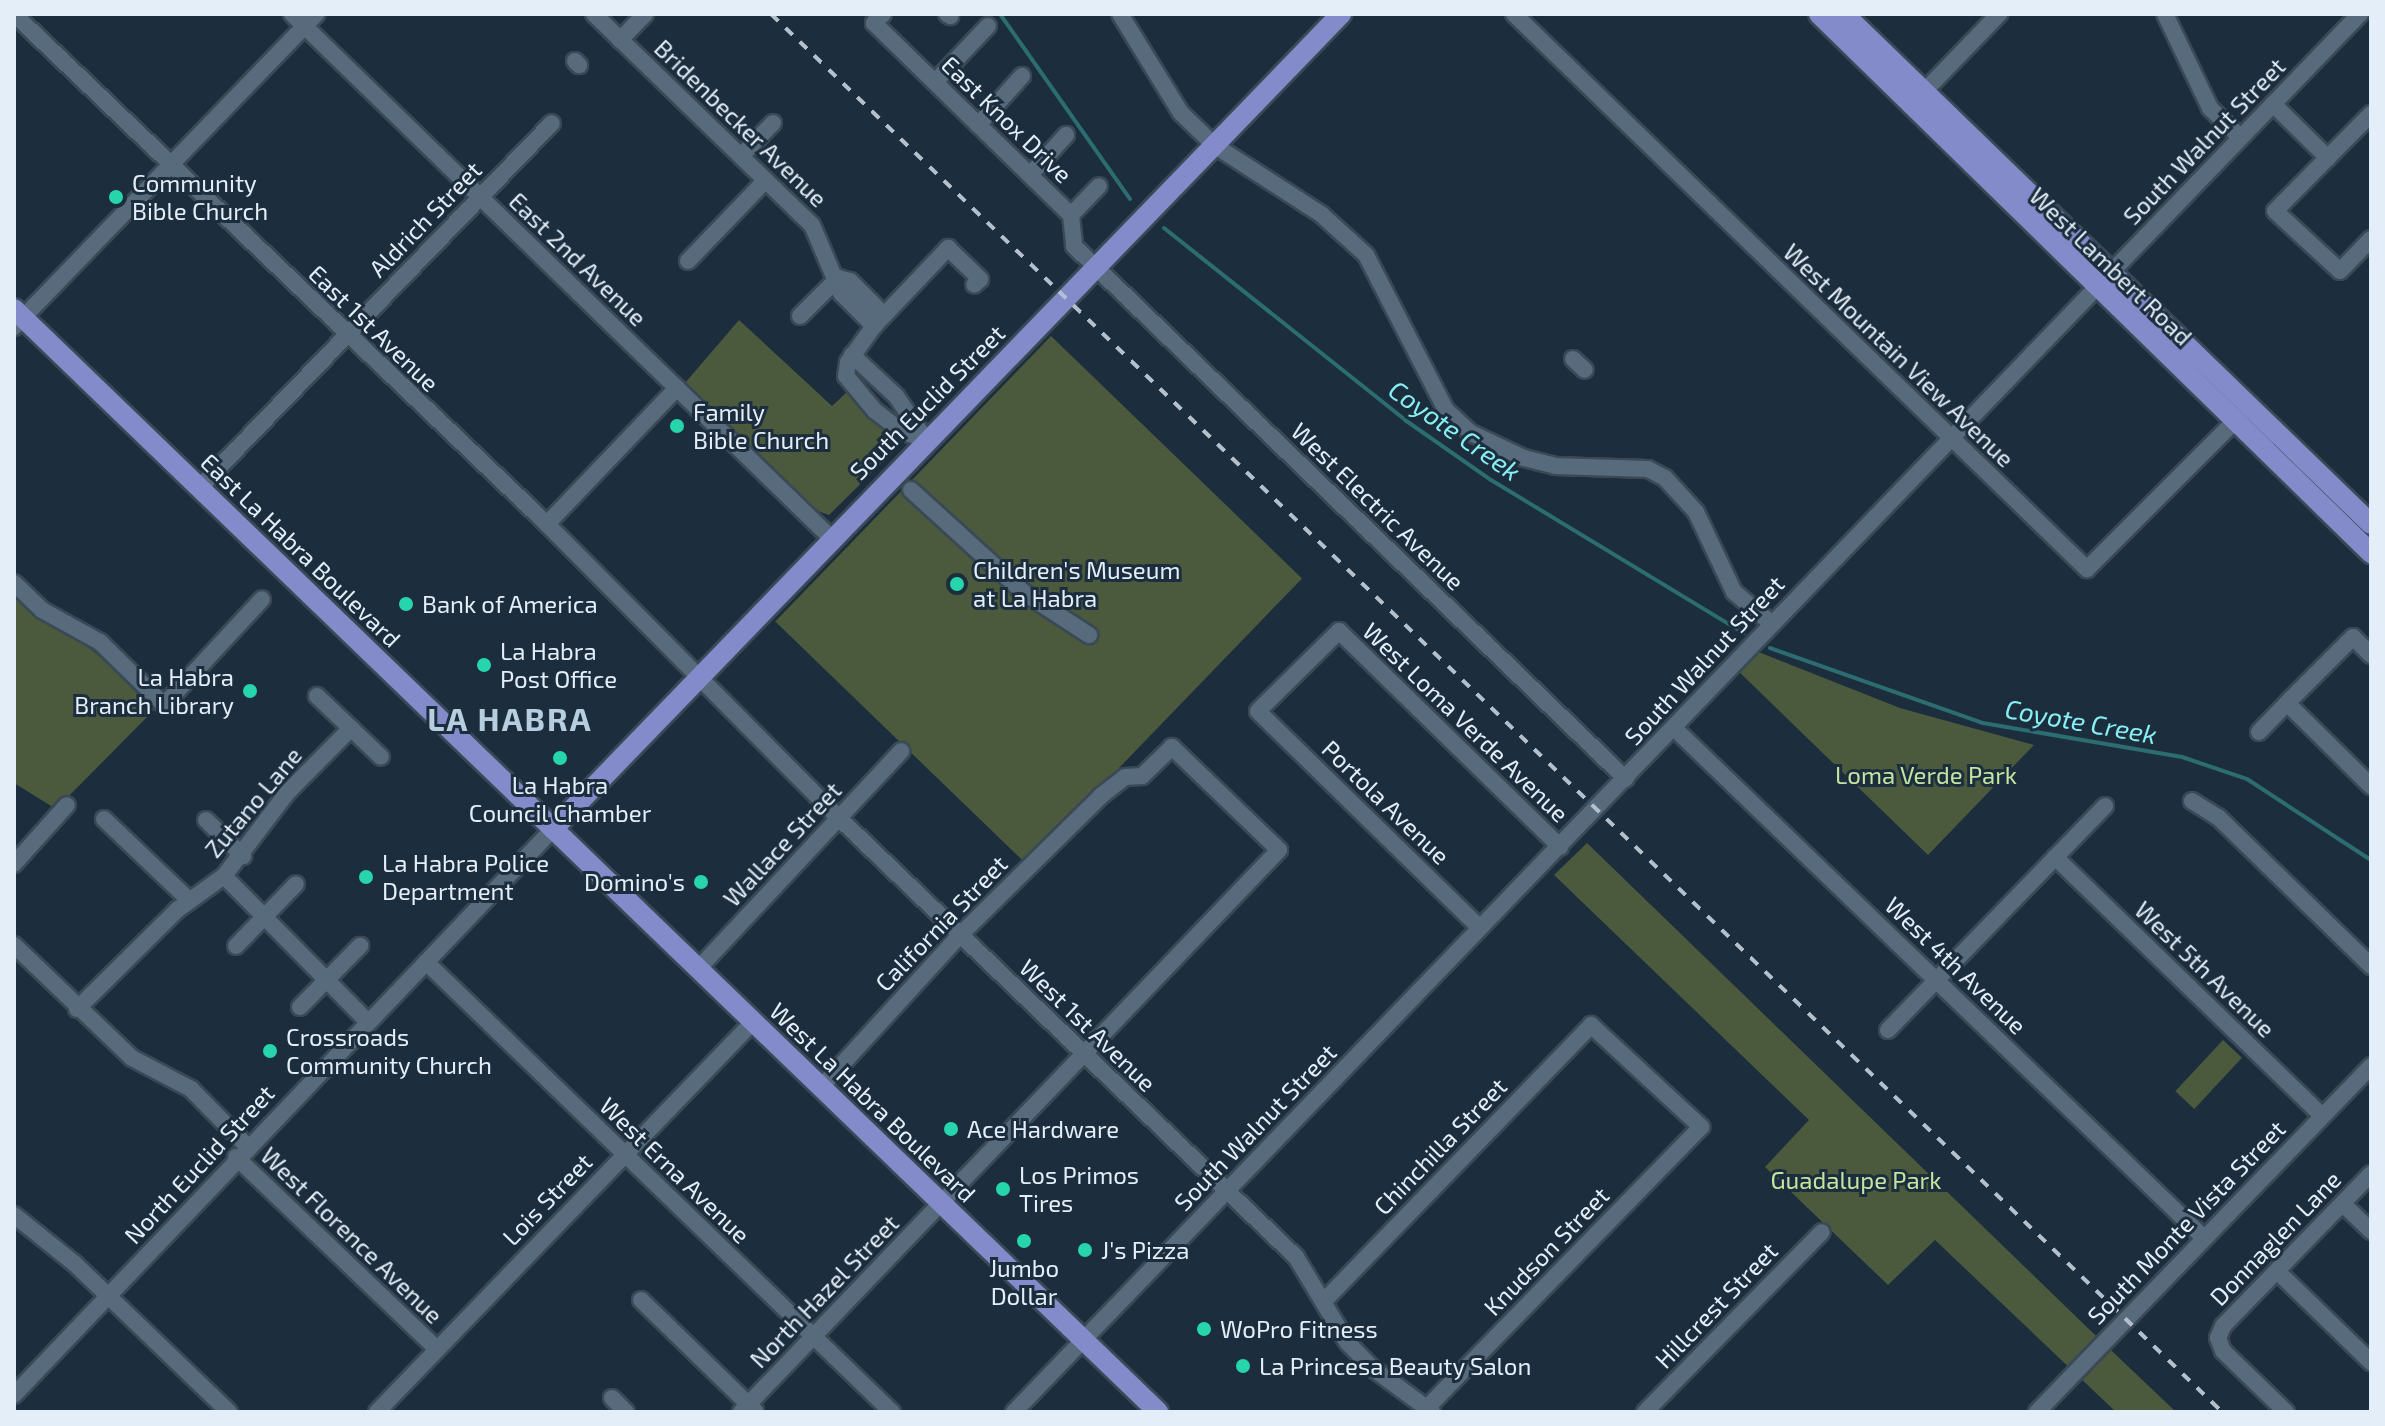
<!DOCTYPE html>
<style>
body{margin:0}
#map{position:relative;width:2385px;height:1426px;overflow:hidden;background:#1c2d3d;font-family:"Exo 2",sans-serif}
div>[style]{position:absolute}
.green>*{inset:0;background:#4b593c;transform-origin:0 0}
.stream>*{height:4px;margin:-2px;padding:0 2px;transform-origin:2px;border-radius:2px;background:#2b6d70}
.roads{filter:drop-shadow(2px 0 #3a4956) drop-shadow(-2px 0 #3a4956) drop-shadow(0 2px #3a4956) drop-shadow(0 -2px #3a4956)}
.minor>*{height:16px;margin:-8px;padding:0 8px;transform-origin:8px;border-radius:8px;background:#576b7c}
.major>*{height:20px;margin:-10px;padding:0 10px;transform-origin:10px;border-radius:10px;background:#848bcb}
.rail>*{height:4px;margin-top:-2px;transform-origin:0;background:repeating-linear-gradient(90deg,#b4c0cc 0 10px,transparent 0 20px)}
.dots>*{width:22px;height:22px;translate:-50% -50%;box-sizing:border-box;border:4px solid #1c2d3d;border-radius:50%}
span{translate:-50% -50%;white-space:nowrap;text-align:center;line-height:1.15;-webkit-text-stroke:6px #1c2d3d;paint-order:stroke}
.street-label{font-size:24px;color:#e3eef8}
.poi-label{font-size:24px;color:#e3eef8}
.left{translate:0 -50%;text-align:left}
.right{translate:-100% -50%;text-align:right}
.park-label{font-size:24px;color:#c3e5a1}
.water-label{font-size:26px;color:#87eef2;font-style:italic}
.district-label{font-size:32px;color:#b7cde0;font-weight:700;letter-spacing:2px}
.frame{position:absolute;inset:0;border:16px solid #e3eef8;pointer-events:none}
</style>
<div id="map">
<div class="green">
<i style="clip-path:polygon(739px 320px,832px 406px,847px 392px,898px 439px,897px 448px,829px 515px,815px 510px,685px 383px)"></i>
<i style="left:1051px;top:336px;width:349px;height:397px;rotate:44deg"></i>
<i style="clip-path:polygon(14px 582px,157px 707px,56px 809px,14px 783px)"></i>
<i style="clip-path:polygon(1751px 649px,1900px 708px,2034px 745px,1928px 855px,1734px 667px)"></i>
<i style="clip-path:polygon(1587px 843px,2093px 1333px,2176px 1412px,2116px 1412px,1935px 1240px,1888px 1285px,1765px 1167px,1809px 1120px,1554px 875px)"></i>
<i style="left:2223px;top:1040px;width:26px;height:70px;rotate:43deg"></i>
</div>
<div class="stream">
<i style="left:1000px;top:14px;width:226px;rotate:54.9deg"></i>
<i style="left:1164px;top:228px;width:308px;rotate:38.5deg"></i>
<i style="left:1405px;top:420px;width:105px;rotate:34.9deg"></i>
<i style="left:1491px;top:480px;width:296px;rotate:31.2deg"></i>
<i style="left:1770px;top:648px;width:226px;rotate:19.4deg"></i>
<i style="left:1983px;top:723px;width:202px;rotate:9.7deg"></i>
<i style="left:2182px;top:757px;width:69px;rotate:18.7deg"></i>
<i style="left:2247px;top:779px;width:148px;rotate:33.2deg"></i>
</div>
<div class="roads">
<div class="minor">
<i style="left:14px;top:14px;width:738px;rotate:43.74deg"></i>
<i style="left:547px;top:524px;width:416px;rotate:45.2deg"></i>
<i style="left:840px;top:819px;width:632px;rotate:43.85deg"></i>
<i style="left:1296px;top:1257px;width:99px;rotate:59deg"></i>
<i style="left:1347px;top:1342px;width:35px;rotate:46deg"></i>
<i style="left:1371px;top:1367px;width:76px;rotate:36.4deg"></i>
<i style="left:292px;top:14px;width:752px;rotate:44.19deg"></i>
<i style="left:594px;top:14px;width:303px;rotate:44.1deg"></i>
<i style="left:812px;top:225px;width:74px;rotate:66.9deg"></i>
<i style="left:841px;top:293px;width:47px;rotate:45deg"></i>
<i style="left:883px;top:14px;width:13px;rotate:135deg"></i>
<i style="left:874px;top:23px;width:275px;rotate:44.3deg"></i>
<i style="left:1071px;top:215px;width:31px;rotate:84deg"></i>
<i style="left:1074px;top:246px;width:767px;rotate:44deg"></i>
<i style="left:947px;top:14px;width:4px;rotate:34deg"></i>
<i style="left:1120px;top:14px;width:116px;rotate:58.4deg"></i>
<i style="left:1181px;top:113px;width:46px;rotate:44.1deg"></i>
<i style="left:1214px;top:145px;width:129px;rotate:32.9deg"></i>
<i style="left:1322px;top:215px;width:59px;rotate:42.3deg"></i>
<i style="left:1366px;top:255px;width:174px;rotate:62.7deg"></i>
<i style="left:1446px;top:410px;width:34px;rotate:43deg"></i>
<i style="left:1471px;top:433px;width:59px;rotate:25.3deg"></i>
<i style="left:1524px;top:458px;width:32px;rotate:14deg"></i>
<i style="left:1555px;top:466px;width:93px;rotate:1.8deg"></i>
<i style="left:1648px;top:469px;width:19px;rotate:28deg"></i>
<i style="left:1665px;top:478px;width:46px;rotate:47.6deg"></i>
<i style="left:1696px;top:512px;width:89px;rotate:64.6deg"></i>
<i style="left:1734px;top:592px;width:48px;rotate:40deg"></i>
<i style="left:1514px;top:14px;width:798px;rotate:44.09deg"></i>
<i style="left:2087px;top:569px;width:221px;rotate:-45deg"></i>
<i style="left:2165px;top:14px;width:104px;rotate:64.4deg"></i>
<i style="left:2210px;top:108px;width:42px;rotate:44deg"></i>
<i style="left:620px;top:40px;width:36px;rotate:-46deg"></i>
<i style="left:575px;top:61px;width:6px;rotate:45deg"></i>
<i style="left:935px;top:82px;width:77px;rotate:-46.6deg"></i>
<i style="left:1916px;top:100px;width:120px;rotate:-46deg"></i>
<i style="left:2273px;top:104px;width:77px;rotate:44.5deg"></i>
<i style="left:2371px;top:114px;width:136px;rotate:134.7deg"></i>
<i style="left:2275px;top:211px;width:88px;rotate:42.7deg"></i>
<i style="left:2340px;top:271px;width:45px;rotate:-45.9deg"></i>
<i style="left:978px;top:125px;width:66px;rotate:-48.1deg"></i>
<i style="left:741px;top:156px;width:46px;rotate:-45.9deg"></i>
<i style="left:1030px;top:175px;width:54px;rotate:-48deg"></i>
<i style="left:1071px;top:215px;width:40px;rotate:-46deg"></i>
<i style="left:688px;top:261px;width:112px;rotate:-46.1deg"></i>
<i style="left:838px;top:278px;width:12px;rotate:14deg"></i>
<i style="left:850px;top:281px;width:48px;rotate:45deg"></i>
<i style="left:800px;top:316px;width:54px;rotate:-45deg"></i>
<i style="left:14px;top:327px;width:435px;rotate:-46deg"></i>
<i style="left:852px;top:355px;width:60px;rotate:43deg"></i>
<i style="left:896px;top:396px;width:53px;rotate:55.7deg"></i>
<i style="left:1573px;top:359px;width:16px;rotate:43deg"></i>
<i style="left:926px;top:440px;width:27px;rotate:-160deg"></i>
<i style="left:901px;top:431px;width:33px;rotate:-142deg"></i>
<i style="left:875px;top:411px;width:45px;rotate:-129.6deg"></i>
<i style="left:846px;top:376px;width:14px;rotate:-82deg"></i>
<i style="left:848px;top:362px;width:44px;rotate:-54.2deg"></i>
<i style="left:874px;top:326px;width:108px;rotate:-46.5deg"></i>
<i style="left:948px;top:248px;width:45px;rotate:44.1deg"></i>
<i style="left:980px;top:279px;width:8px;rotate:135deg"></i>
<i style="left:200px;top:487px;width:506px;rotate:-45.96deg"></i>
<i style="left:911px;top:490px;width:151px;rotate:42.3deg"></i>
<i style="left:1023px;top:592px;width:79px;rotate:33.1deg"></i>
<i style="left:547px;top:524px;width:188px;rotate:-46.3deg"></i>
<i style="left:14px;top:583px;width:39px;rotate:44deg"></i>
<i style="left:42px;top:610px;width:66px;rotate:28.9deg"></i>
<i style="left:100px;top:642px;width:90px;rotate:44.5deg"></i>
<i style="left:164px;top:705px;width:144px;rotate:-47.2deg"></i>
<i style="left:2371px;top:655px;width:25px;rotate:-135deg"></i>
<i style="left:2353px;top:637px;width:93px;rotate:135deg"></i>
<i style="left:2287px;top:703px;width:118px;rotate:44.7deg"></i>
<i style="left:317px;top:696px;width:88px;rotate:43.6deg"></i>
<i style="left:1674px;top:728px;width:734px;rotate:43.9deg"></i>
<i style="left:2259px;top:732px;width:40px;rotate:-46deg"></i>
<i style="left:2192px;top:801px;width:31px;rotate:32deg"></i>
<i style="left:2218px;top:817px;width:214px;rotate:44.2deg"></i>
<i style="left:104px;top:819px;width:117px;rotate:43.6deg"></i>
<i style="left:206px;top:820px;width:52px;rotate:44.2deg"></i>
<i style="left:2055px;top:857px;width:372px;rotate:44.1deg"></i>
<i style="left:14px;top:864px;width:79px;rotate:-48.1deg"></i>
<i style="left:224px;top:876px;width:205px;rotate:45.4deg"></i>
<i style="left:1480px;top:928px;width:310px;rotate:-135.7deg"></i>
<i style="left:1258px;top:711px;width:114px;rotate:-44.6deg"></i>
<i style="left:1339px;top:631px;width:309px;rotate:44.3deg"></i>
<i style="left:14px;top:945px;width:163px;rotate:43.8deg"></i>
<i style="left:132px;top:1058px;width:67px;rotate:27.7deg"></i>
<i style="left:191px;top:1089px;width:78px;rotate:45.5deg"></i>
<i style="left:236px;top:946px;width:86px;rotate:-45.9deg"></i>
<i style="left:426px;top:962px;width:648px;rotate:44deg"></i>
<i style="left:698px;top:969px;width:298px;rotate:-47deg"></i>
<i style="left:300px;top:1007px;width:86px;rotate:-45.5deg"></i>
<i style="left:77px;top:1009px;width:141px;rotate:-44.7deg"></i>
<i style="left:177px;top:910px;width:58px;rotate:-35.9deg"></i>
<i style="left:224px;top:876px;width:104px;rotate:-52.8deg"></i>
<i style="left:287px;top:793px;width:91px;rotate:-45.4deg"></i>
<i style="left:1888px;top:1030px;width:312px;rotate:-45.9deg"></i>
<i style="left:236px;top:1157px;width:277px;rotate:43.7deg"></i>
<i style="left:2343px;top:1204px;width:39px;rotate:44deg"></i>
<i style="left:14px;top:1215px;width:77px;rotate:38.7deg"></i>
<i style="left:74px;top:1263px;width:215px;rotate:43.9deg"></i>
<i style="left:2277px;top:1271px;width:131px;rotate:44.1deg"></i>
<i style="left:641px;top:1300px;width:159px;rotate:44.2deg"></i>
<i style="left:1324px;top:1301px;width:384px;rotate:-45.9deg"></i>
<i style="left:1591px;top:1025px;width:150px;rotate:42.8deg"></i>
<i style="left:1701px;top:1127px;width:394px;rotate:134.3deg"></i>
<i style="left:14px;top:1395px;width:782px;rotate:-46.4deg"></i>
<i style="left:612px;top:1398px;width:20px;rotate:45deg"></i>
<i style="left:377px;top:1412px;width:542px;rotate:-46.05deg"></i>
<i style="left:741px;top:1412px;width:778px;rotate:-46.25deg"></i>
<i style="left:1279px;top:850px;width:149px;rotate:-136.1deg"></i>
<i style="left:1172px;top:747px;width:42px;rotate:136deg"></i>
<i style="left:1142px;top:776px;width:17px;rotate:177deg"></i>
<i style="left:1125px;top:777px;width:31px;rotate:142deg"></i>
<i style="left:1101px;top:796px;width:198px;rotate:135.4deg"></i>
<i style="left:960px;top:935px;width:206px;rotate:132.4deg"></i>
<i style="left:1014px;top:1412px;width:1941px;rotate:-46.09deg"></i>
<i style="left:1645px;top:1412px;width:252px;rotate:-45.5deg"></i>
<i style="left:2037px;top:1412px;width:481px;rotate:-46deg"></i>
<i style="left:2286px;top:1412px;width:88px;rotate:-135.9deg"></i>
<i style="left:2223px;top:1351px;width:14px;rotate:-111deg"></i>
<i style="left:2218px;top:1338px;width:13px;rotate:-67deg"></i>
<i style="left:2223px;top:1326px;width:212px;rotate:-45.8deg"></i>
</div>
<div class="major">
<i style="left:1819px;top:14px;width:772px;rotate:44.32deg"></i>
<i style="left:1844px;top:14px;width:733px;rotate:44.06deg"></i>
<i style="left:14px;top:309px;width:1589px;rotate:43.95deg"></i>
<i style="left:553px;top:829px;width:1134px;rotate:-45.96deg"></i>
</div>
</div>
<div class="rail">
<i style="left:771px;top:14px;width:2015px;rotate:43.93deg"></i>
</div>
<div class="dots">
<i style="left:116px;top:197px;background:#27d5ad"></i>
<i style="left:677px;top:426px;background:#27d5ad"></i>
<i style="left:957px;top:584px;background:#27d5ad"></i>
<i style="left:406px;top:604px;background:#27d5ad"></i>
<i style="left:484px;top:665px;background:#27d5ad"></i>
<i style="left:250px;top:691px;background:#27d5ad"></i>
<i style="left:560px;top:758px;background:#27d5ad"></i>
<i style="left:366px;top:877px;background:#27d5ad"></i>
<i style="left:701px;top:882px;background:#27d5ad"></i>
<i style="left:270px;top:1051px;background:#27d5ad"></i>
<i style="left:951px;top:1129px;background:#27d5ad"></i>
<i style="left:1003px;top:1189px;background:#27d5ad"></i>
<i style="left:1024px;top:1241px;background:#27d5ad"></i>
<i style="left:1085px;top:1250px;background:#27d5ad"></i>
<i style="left:1204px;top:1329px;background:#27d5ad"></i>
<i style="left:1243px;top:1366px;background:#27d5ad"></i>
</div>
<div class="street-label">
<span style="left:1007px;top:119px;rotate:44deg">East Knox Drive</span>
<span style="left:741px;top:123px;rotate:44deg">Bridenbecker Avenue</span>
<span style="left:2204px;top:141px;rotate:-46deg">South Walnut Street</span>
<span style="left:425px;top:219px;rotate:-46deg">Aldrich Street</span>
<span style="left:578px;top:259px;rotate:44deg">East 2nd Avenue</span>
<span style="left:2111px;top:266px;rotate:44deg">West Lambert Road</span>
<span style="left:374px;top:328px;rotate:44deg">East 1st Avenue</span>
<span style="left:1899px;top:355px;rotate:44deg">West Mountain View Avenue</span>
<span style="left:927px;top:402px;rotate:-45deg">South Euclid Street</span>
<span style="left:1378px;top:506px;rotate:44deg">West Electric Avenue</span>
<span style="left:301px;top:550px;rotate:44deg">East La Habra Boulevard</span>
<span style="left:1704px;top:660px;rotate:-47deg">South Walnut Street</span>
<span style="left:1466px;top:722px;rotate:44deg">West Loma Verde Avenue</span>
<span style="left:253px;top:802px;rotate:-50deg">Zutano Lane</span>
<span style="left:1386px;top:802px;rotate:44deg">Portola Avenue</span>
<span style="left:782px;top:844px;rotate:-47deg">Wallace Street</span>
<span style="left:941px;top:923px;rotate:-46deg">California Street</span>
<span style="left:1956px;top:965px;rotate:44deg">West 4th Avenue</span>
<span style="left:2205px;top:969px;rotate:44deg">West 5th Avenue</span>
<span style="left:1088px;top:1025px;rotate:44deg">West 1st Avenue</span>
<span style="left:873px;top:1102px;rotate:44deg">West La Habra Boulevard</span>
<span style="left:1255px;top:1127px;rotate:-46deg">South Walnut Street</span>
<span style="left:1440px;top:1146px;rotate:-46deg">Chinchilla Street</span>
<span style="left:199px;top:1164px;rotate:-47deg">North Euclid Street</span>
<span style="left:675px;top:1170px;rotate:44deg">West Erna Avenue</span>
<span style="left:547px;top:1199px;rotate:-46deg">Lois Street</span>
<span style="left:2186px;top:1222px;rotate:-46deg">South Monte Vista Street</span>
<span style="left:352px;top:1235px;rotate:44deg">West Florence Avenue</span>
<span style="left:2275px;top:1238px;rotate:-46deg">Donnaglen Lane</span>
<span style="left:1546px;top:1251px;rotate:-46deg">Knudson Street</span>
<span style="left:824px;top:1291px;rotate:-46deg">North Hazel Street</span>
<span style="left:1716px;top:1305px;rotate:-46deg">Hillcrest Street</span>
</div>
<div class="poi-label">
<span class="left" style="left:132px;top:197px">Community<br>Bible Church</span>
<span class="left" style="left:693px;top:426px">Family<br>Bible Church</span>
<span class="left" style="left:973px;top:584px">Children's Museum<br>at La Habra</span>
<span class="left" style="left:422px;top:604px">Bank of America</span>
<span class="left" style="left:500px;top:665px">La Habra<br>Post Office</span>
<span class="right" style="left:234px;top:691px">La Habra<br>Branch Library</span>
<span style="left:560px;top:799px">La Habra<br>Council Chamber</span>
<span class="left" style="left:382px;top:877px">La Habra Police<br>Department</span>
<span class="right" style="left:685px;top:882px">Domino's</span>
<span class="left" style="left:286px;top:1051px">Crossroads<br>Community Church</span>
<span class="left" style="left:967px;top:1129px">Ace Hardware</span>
<span class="left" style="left:1019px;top:1189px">Los Primos<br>Tires</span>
<span class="left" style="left:1101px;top:1250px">J's Pizza</span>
<span style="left:1024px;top:1282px">Jumbo<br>Dollar</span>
<span class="left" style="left:1220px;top:1329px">WoPro Fitness</span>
<span class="left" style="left:1259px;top:1366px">La Princesa Beauty Salon</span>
</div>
<div class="park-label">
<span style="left:1926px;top:775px">Loma Verde Park</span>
<span style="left:1856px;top:1180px">Guadalupe Park</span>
</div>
<div class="water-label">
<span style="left:1455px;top:430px;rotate:35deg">Coyote Creek</span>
<span style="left:2081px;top:721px;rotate:10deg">Coyote Creek</span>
</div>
<div class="district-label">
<span style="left:510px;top:718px">LA HABRA</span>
</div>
<div class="frame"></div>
</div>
